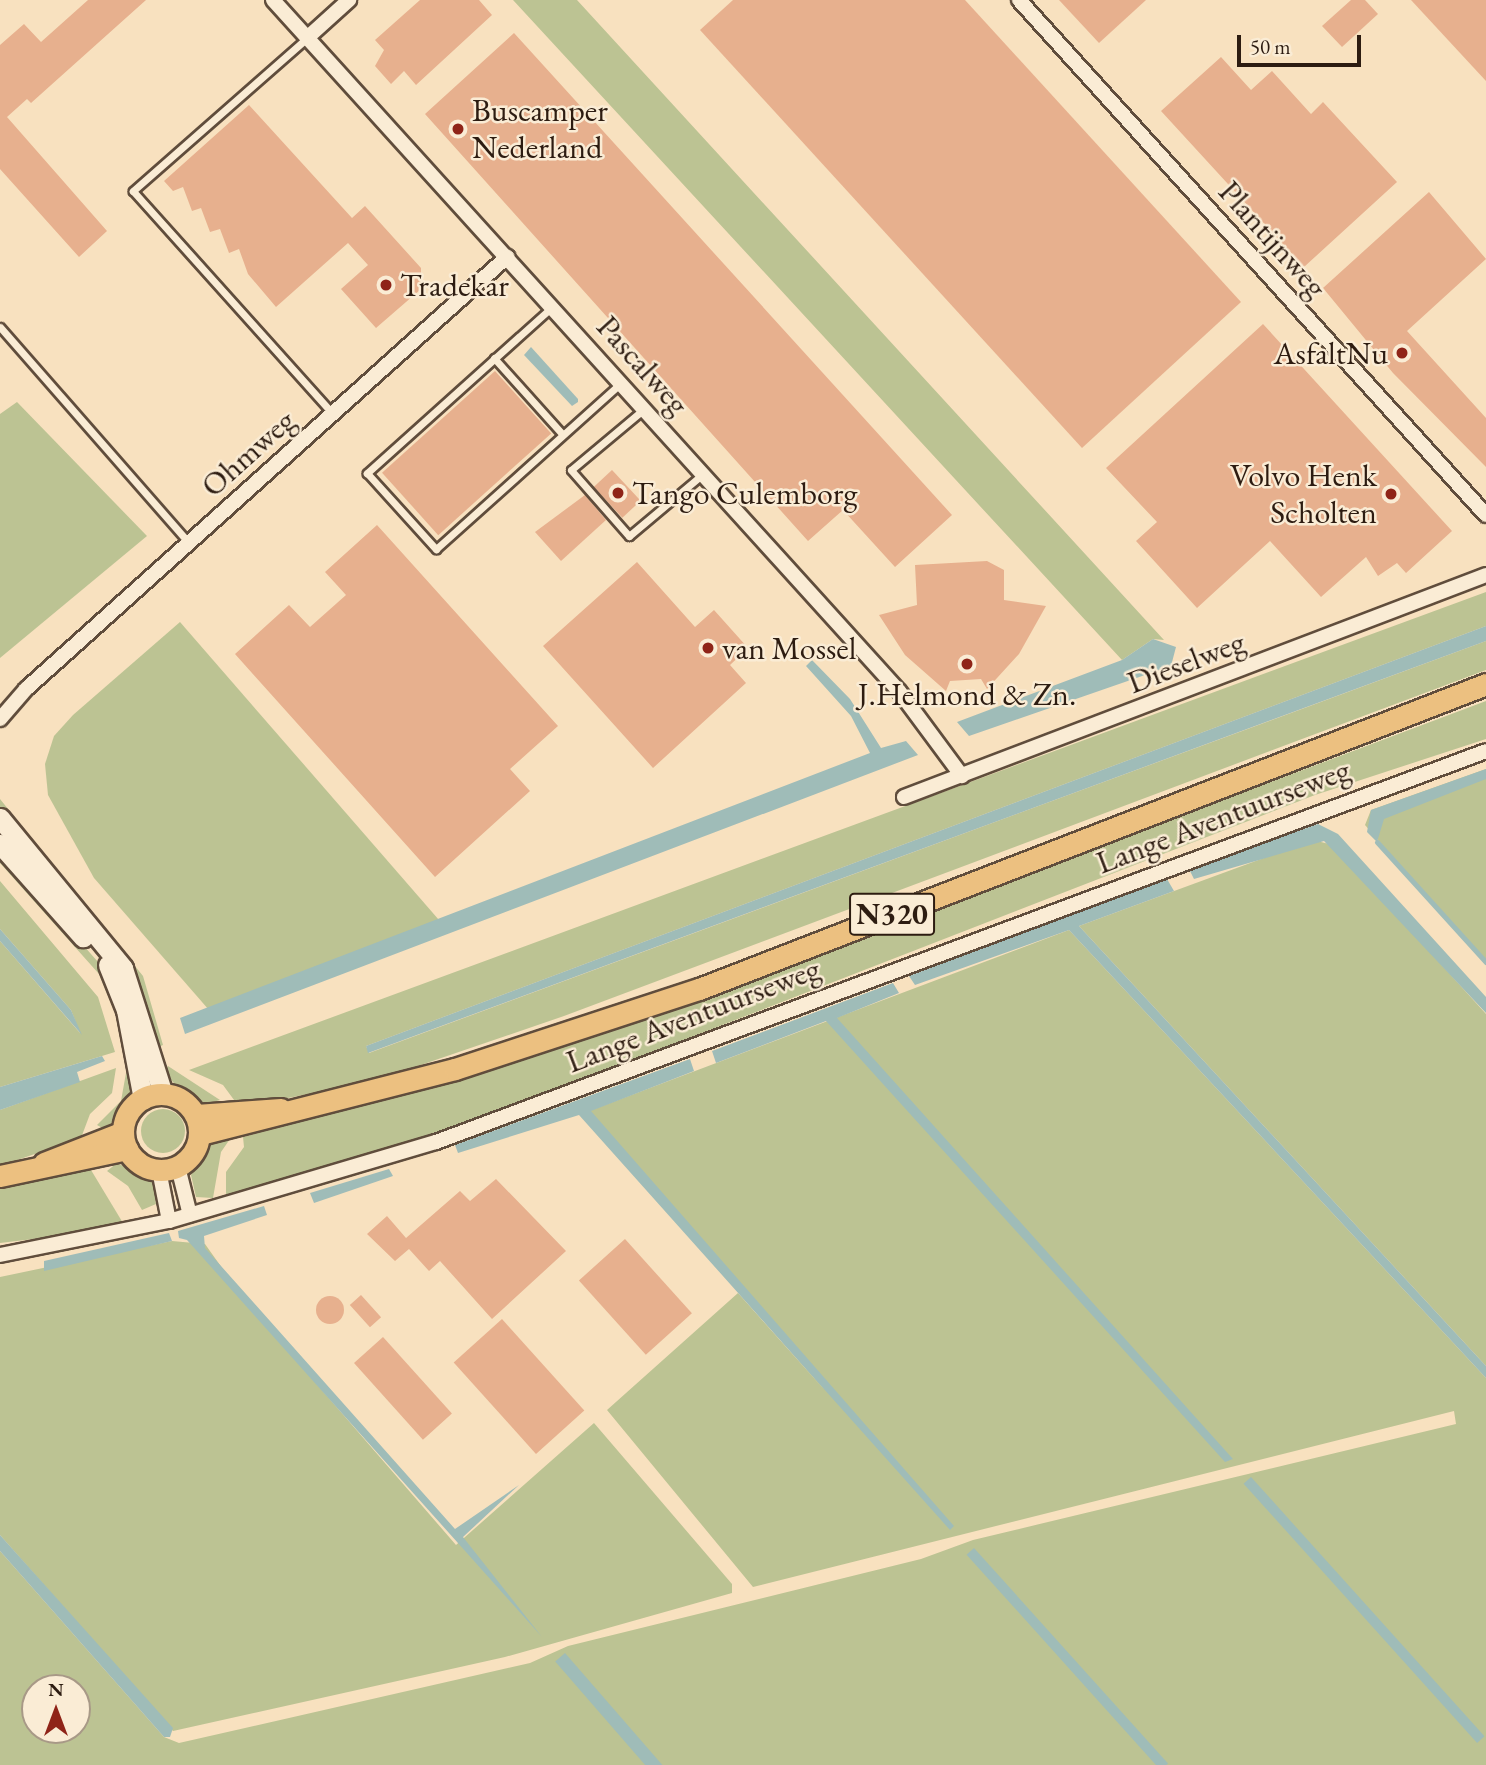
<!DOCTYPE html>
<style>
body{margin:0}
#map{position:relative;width:1486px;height:1765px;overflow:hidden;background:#f8e1bf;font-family:"EB Garamond",serif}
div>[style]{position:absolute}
.green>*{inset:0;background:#bcc393}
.round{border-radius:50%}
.water>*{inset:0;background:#9fbcb8;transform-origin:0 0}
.stream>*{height:5px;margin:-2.5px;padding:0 2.5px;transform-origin:2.5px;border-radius:2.5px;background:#9fbcb8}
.building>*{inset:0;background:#e7b08e;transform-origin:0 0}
.roads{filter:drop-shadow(2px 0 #604d3c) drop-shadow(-2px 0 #604d3c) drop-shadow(0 2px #604d3c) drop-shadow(0 -2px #604d3c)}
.lane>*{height:7px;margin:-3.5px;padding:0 3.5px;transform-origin:3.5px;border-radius:3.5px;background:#faecd5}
.street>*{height:14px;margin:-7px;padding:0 7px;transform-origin:7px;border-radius:7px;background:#faecd5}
.secondary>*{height:19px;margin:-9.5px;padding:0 9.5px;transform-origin:9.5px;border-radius:9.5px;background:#faecd5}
.primary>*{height:21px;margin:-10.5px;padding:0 10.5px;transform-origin:10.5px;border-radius:10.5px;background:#ecc080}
.primary>.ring{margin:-10.5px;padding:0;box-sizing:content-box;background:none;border:21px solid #ecc080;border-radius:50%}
.dots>*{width:19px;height:19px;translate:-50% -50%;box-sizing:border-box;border:4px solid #faecd5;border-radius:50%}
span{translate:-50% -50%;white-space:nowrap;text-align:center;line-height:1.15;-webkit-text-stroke:5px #faecd5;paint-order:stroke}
.shield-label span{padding:2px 5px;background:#faecd5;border:2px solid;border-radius:5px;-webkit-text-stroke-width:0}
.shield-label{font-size:30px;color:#2d1c11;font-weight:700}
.poi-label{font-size:32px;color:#2d1c11}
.left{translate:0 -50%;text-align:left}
.right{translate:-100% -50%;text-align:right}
.street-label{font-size:32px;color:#2d1c11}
.north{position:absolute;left:21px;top:1674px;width:70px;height:70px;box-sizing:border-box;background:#faecd5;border:2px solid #a89987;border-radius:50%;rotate:0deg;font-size:19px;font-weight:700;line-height:28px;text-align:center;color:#2d1c11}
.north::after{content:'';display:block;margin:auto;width:24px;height:32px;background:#8f2418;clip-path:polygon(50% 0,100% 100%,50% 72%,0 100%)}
.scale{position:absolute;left:1237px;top:35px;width:124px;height:32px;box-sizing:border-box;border:4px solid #2d1c11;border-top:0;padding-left:9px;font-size:21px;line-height:24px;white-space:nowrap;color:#2d1c11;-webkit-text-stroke:5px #faecd5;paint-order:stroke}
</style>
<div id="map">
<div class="green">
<i style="clip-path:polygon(513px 0,577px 0,1164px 640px,1153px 639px,1122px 660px)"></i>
<i style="clip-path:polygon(17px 402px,147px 536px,0 658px,0 414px)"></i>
<i style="clip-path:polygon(1486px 592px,1486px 626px,366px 1046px,369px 1053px,1486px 641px,1486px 670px,564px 1016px,374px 1081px,283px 1099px,237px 1104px,223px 1085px,189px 1070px)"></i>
<i style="clip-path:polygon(180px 622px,439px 920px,209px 1010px,94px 878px,48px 795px,45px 764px,54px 736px,73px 715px)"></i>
<i style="clip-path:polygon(1486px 701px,1486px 739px,1315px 795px,434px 1137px,226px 1197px,226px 1172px,244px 1147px,243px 1137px,438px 1085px,705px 995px)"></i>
<i style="clip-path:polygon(1486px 769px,1486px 965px,1365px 825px,1371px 810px)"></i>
<i style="clip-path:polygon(0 799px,143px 976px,163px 1045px,156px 1048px,128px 964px,0 809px)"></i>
<i style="clip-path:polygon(1313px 840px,1333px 845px,1486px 1014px,1486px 1366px,1079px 926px)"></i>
<i style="clip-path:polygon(0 851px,106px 971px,119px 1022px,99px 974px,0 863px)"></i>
<i style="clip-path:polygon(0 881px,98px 997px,115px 1052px,0 1087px,0 941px,80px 1033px,71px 1010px,0 929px)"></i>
<i style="clip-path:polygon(evenodd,1069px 930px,1486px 1378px,1486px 1765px,0 1765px,0 1551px,164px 1737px,179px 1743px,530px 1663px,568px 1646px,921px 1559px,973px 1540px,1456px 1424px,1454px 1411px,753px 1587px,607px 1410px,738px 1293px,829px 1395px,581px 1114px,1069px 930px,35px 1688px,77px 1688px,77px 1730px,35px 1730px,35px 1688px)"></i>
<i style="clip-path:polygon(168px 1066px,220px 1100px,206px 1104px,181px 1091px,164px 1072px)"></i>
<i style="clip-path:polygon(116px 1068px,112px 1093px,90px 1114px,81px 1138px,0 1166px,0 1110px)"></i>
<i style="clip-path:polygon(126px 1073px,133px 1075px,130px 1100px,106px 1130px,97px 1125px,121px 1101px)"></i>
<i class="round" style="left:141px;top:1109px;width:44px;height:44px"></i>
<i style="clip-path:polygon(211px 1139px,230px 1139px,221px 1152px,213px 1198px,196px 1197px,191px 1175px)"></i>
<i style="clip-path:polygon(117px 1163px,153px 1180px,156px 1204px,142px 1210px,128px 1186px,107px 1171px)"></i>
<i style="clip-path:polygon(91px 1170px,126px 1228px,0 1243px,0 1186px)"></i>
<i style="clip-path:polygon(172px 1241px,205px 1244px,249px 1306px,456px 1545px,594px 1423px,732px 1584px,732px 1593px,505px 1657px,173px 1731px,0 1535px,0 1277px)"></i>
</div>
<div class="water">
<i style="clip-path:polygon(531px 347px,578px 399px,578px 402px,572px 406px,524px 355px)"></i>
<i style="clip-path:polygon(1486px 626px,1486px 641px,368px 1053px,366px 1046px)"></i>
<i style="clip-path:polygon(1153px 639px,1176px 647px,1171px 666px,969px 736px,957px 722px,1122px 660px)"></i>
<i style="clip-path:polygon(812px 660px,850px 699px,881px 748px,906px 741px,918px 755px,185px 1034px,180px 1018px,870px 753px,851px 716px,806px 666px)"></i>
<i style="clip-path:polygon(1486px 769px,1486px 779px,1384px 819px,1377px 842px,1367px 832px,1371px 810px)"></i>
<i style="clip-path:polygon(1318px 824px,1338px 834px,1486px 997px,1486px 1013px,1324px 841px,1194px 879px,1189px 869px)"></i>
<i style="clip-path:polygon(1167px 879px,1174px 891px,1079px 926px,1486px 1366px,1486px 1378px,1069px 930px,915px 985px,909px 976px)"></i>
<i style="clip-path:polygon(0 929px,71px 1010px,82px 1035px,0 941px)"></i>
<i style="clip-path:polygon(893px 983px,899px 993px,837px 1018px,1233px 1459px,1225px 1462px,826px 1021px,716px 1063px,712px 1051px)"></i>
<i style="clip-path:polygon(102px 1056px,105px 1061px,77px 1072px,80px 1082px,0 1110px,0 1087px)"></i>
<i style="clip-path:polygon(690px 1059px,694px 1071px,591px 1111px,954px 1526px,950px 1530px,579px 1115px,458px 1153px,455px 1145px)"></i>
<i style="clip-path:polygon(389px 1169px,393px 1176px,314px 1203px,310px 1193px)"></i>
<i style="clip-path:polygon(264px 1206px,267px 1215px,204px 1236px,205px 1248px,455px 1529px,519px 1485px,463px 1537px,542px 1637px,187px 1240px,179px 1238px,178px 1231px)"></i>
<i style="clip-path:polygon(169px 1233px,172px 1241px,44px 1271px,44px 1261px)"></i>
<i style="left:1251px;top:1477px;width:349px;height:10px;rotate:48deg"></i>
<i style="clip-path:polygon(0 1535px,173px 1728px,170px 1737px,164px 1737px,0 1551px)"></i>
<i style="left:974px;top:1548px;width:290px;height:10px;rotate:48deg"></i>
<i style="left:565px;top:1653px;width:149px;height:13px;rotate:49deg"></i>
</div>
<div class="stream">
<i style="left:1377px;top:842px;width:162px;rotate:47.8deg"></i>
</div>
<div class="building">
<i style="clip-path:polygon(88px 0,146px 0,31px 103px,27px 99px,7px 117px,107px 231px,79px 257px,0 169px,0 45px,24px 24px,41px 42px)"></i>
<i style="clip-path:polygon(420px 0,479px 0,492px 15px,416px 85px,404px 71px,391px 84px,375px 66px,384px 50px,375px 40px)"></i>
<i style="clip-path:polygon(733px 0,965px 0,1241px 302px,1082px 448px,700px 30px)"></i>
<i style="clip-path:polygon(1059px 0,1146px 0,1099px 43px)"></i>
<i style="clip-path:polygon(1351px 0,1365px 0,1378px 14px,1342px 47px,1322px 26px)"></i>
<i style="clip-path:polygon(1411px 0,1486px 0,1486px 81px,1473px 67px)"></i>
<i style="clip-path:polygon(514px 33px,952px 515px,895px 567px,843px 510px,808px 541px,425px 114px)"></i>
<i style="clip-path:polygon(1221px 57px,1251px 90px,1272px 71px,1311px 114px,1323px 102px,1397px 182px,1304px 267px,1161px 111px)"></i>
<i style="clip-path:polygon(249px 105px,352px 218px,365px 206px,421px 268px,421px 289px,376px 328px,341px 289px,368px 265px,348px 243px,276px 307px,248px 274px,239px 249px,229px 253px,220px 229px,210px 232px,201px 208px,192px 211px,183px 187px,173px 191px,164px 181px)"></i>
<i style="clip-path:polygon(1429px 192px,1486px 259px,1407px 331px,1486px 418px,1486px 467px,1393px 373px,1323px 288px)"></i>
<i style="clip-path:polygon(1263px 324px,1452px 531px,1406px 573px,1397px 563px,1378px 576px,1366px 557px,1321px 597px,1270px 541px,1197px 608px,1136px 541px,1157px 522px,1106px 468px)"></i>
<i style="left:495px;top:371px;width:84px;height:152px;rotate:48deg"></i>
<i style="left:612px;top:470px;width:42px;height:25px;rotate:47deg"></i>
<i style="clip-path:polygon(585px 495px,606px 520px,561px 561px,535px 532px)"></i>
<i style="clip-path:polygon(377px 525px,558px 726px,510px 769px,530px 791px,435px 877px,235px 654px,289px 605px,310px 627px,346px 595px,325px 572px)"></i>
<i style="clip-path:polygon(987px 561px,1004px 570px,1004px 600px,1046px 606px,1019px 654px,987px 689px,981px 679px,950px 681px,946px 691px,905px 655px,879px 615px,917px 605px,915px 565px)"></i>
<i style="clip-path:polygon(637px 562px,695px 627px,714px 610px,748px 648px,730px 665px,746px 683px,653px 768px,543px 646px)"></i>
<i style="clip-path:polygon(496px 1179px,566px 1251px,492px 1319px,440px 1261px,429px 1271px,409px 1249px,395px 1261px,367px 1234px,387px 1216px,406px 1238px,460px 1191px,470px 1201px)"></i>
<i style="left:625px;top:1239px;width:100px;height:62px;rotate:48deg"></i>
<i style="left:361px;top:1295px;width:30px;height:15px;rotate:48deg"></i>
<i class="round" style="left:316px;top:1296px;width:28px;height:28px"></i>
<i style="left:502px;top:1319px;width:123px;height:65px;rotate:48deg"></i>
<i style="left:383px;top:1337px;width:103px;height:39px;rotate:48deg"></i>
</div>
<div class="roads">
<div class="lane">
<i style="left:307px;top:38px;width:232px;rotate:138.7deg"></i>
<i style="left:133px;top:191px;width:300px;rotate:48.1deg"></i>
<i style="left:552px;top:307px;width:249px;rotate:138.1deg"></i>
<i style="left:367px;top:473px;width:103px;rotate:47.8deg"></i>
<i style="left:436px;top:549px;width:249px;rotate:-41.9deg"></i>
<i style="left:0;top:327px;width:287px;rotate:48.8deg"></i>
<i style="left:494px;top:358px;width:103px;rotate:48.1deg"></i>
<i style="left:644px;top:409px;width:95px;rotate:140.1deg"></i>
<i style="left:571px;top:470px;width:88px;rotate:48.7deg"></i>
<i style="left:629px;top:536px;width:97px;rotate:-40deg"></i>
</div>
<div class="street">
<i style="left:273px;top:0;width:932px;rotate:47.83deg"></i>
<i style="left:899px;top:691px;width:106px;rotate:53.5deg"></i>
<i style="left:1019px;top:0;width:695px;rotate:47.8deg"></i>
<i style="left:307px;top:38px;width:57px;rotate:-42.1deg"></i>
<i style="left:0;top:719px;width:40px;rotate:-49deg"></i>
<i style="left:26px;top:689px;width:647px;rotate:-41.93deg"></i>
<i style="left:904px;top:797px;width:623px;rotate:-20.88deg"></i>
<i style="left:178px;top:1167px;width:49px;rotate:76deg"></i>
<i style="left:159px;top:1170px;width:52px;rotate:78.9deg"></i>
<i style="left:0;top:1255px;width:172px;rotate:-11.4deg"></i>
<i style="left:169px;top:1221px;width:278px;rotate:-16.5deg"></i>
<i style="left:436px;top:1142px;width:1120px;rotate:-20.42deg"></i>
</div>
<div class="secondary">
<i style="left:0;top:818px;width:194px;rotate:50.6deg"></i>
<i style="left:123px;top:968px;width:132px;rotate:72.4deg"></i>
<i style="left:0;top:844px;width:125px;rotate:48.3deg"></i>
<i style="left:108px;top:965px;width:48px;rotate:68.2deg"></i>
<i style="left:126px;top:1010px;width:91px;rotate:79.2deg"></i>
</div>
<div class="primary">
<i class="ring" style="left:123px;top:1094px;width:55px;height:55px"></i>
<i style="left:196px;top:1115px;width:85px;rotate:-4deg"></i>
<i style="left:200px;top:1134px;width:263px;rotate:-14.3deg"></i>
<i style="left:455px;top:1069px;width:257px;rotate:-18.2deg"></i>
<i style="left:699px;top:989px;width:844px;rotate:-21.18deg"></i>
<i style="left:44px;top:1163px;width:85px;rotate:-21.4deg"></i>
<i style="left:0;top:1176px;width:130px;rotate:-12deg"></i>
</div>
</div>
<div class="dots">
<i style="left:458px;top:129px;background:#8f2418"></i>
<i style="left:386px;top:285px;background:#8f2418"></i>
<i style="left:1402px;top:353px;background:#8f2418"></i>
<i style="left:618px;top:493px;background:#8f2418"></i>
<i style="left:1391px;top:494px;background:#8f2418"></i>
<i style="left:708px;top:648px;background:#8f2418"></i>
<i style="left:967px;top:664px;background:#8f2418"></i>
</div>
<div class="shield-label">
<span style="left:892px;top:914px">N320</span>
</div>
<div class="poi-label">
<span class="left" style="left:472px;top:129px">Buscamper<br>Nederland</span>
<span class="left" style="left:400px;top:285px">Tradekar</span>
<span class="right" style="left:1388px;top:353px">AsfaltNu</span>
<span class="right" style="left:1377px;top:494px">Volvo Henk<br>Scholten</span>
<span class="left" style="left:632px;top:493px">Tango Culemborg</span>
<span class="left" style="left:722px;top:648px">van Mossel</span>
<span style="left:967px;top:694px">J.Helmond &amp; Zn.</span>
</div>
<div class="street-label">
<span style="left:1273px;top:239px;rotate:48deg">Plantijnweg</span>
<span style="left:643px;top:365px;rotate:48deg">Pascalweg</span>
<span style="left:248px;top:453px;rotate:-42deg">Ohmweg</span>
<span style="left:1186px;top:662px;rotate:-21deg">Dieselweg</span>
<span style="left:1223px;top:816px;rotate:-21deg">Lange Aventuurseweg</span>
<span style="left:693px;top:1015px;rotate:-21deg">Lange Aventuurseweg</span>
</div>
<div class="north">N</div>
<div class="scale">50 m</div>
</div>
